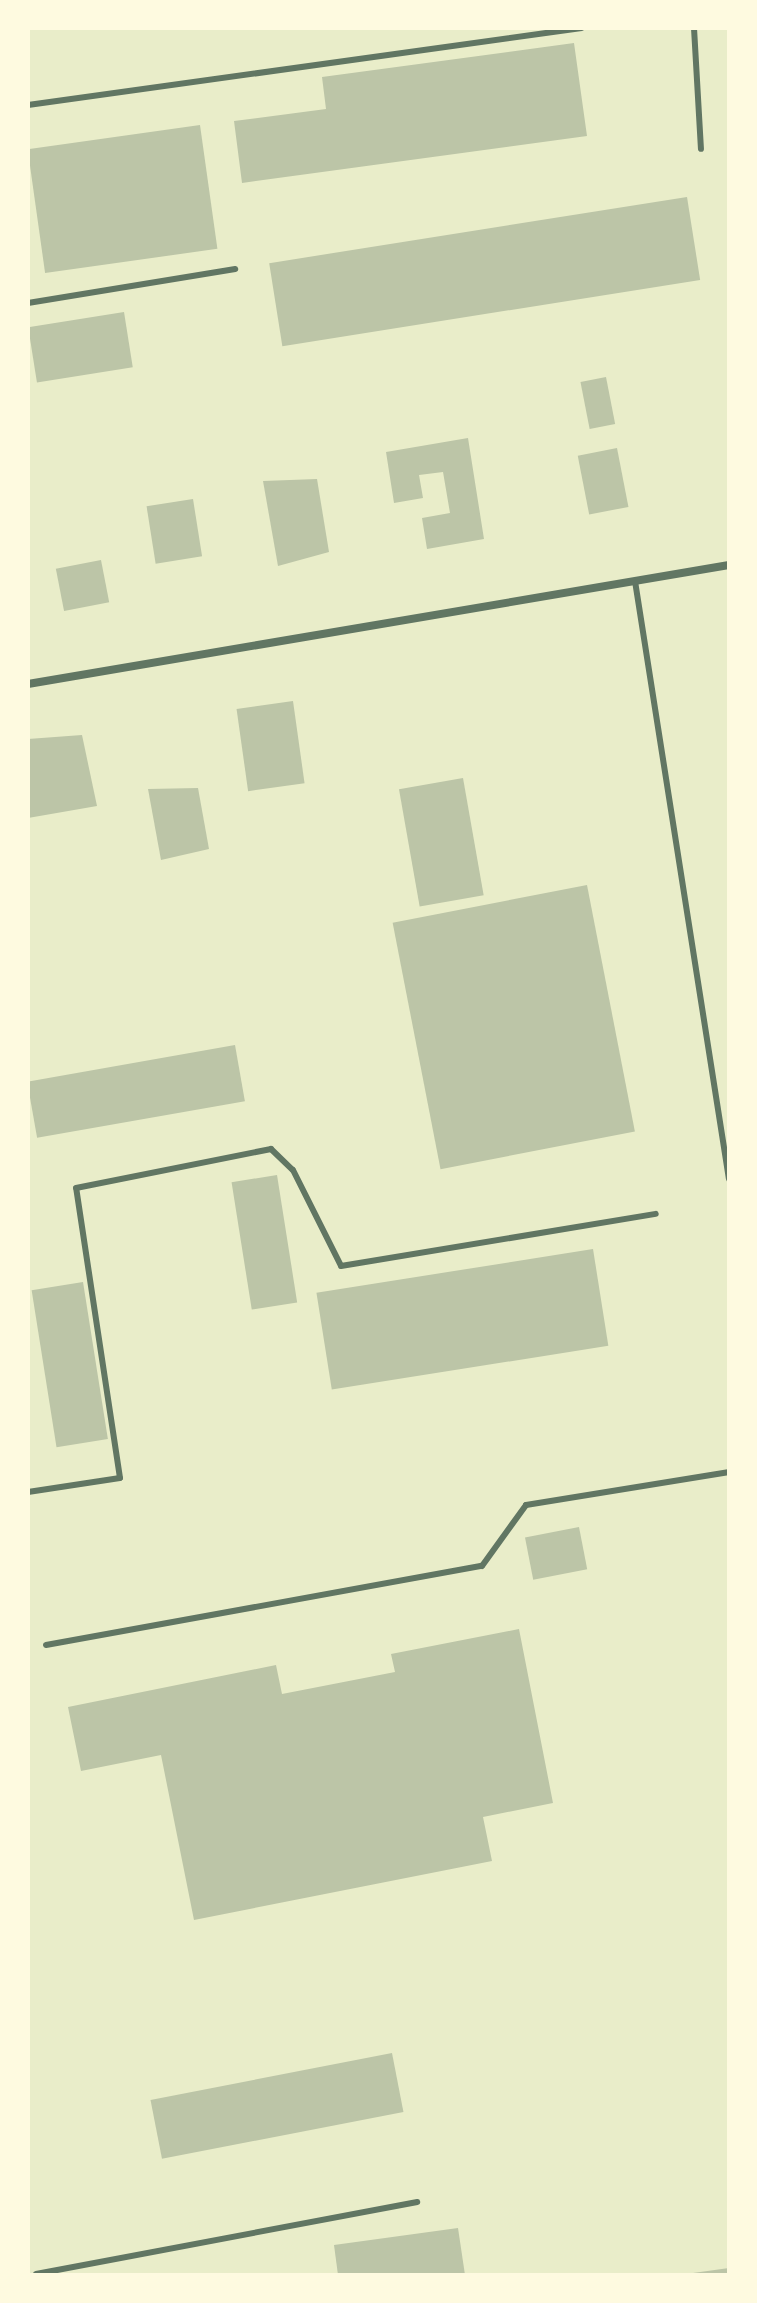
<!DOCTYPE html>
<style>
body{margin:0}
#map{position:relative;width:757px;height:2303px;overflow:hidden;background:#e9edc9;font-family:Rubik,sans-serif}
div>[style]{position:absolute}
.building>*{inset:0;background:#bcc5a7;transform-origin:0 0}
.service>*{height:6px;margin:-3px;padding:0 3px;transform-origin:3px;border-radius:3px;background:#617663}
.minor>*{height:8px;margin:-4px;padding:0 4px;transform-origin:4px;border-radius:4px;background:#617663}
span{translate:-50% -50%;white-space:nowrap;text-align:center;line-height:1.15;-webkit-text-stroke:8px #fefae0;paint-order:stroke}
.frame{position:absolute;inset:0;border:30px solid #fefae0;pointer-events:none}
</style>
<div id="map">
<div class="building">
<i style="clip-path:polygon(574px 43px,587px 136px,242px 183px,234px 121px,326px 109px,322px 77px)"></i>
<i style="left:200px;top:125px;width:125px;height:174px;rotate:82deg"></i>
<i style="left:687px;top:197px;width:84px;height:423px;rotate:81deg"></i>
<i style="left:124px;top:312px;width:56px;height:97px;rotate:81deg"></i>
<i style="left:606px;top:377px;width:48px;height:26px;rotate:79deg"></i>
<i style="clip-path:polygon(468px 438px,484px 539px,427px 549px,422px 518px,450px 513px,443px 472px,419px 475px,423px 498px,394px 503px,386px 452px)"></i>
<i style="left:617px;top:448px;width:60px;height:40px;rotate:79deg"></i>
<i style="clip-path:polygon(317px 479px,329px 552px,278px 566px,263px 481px)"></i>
<i style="left:193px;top:499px;width:58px;height:47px;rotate:81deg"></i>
<i style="left:101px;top:560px;width:43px;height:46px;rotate:79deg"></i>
<i style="left:293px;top:701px;width:83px;height:57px;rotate:82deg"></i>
<i style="clip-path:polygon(82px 735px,97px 806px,28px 818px,28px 739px)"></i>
<i style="left:463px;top:778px;width:119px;height:65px;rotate:80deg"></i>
<i style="clip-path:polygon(198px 788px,209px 849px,161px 860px,148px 789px)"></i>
<i style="left:587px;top:885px;width:251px;height:198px;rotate:79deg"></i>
<i style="left:235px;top:1045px;width:57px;height:211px;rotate:80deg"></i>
<i style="left:277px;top:1175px;width:129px;height:46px;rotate:81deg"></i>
<i style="left:593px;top:1249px;width:98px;height:280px;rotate:81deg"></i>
<i style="left:83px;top:1282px;width:159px;height:52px;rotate:81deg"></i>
<i style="left:579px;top:1527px;width:43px;height:55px;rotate:79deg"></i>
<i style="clip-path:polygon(519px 1629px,553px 1803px,483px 1817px,492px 1861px,194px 1920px,161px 1755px,81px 1771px,68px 1707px,276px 1665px,282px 1694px,395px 1672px,391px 1654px)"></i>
<i style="left:392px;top:2053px;width:60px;height:246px;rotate:79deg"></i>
<i style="clip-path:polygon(458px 2228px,465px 2275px,338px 2275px,334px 2245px)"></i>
<i style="clip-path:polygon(729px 2268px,729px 2275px,693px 2275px,693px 2273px)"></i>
</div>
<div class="service">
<i style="left:694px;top:28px;width:121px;rotate:86.7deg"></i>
<i style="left:28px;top:105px;width:559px;rotate:-7.91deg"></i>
<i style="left:28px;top:303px;width:210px;rotate:-9.3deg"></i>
<i style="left:635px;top:581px;width:605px;rotate:81.07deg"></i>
<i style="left:28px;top:1492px;width:93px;rotate:-8.7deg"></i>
<i style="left:120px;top:1478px;width:293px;rotate:-98.6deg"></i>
<i style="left:76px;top:1188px;width:199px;rotate:-11.3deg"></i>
<i style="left:271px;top:1149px;width:30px;rotate:44deg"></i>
<i style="left:293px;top:1170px;width:107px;rotate:63.4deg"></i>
<i style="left:341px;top:1266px;width:319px;rotate:-9.4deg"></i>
<i style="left:46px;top:1645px;width:443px;rotate:-10.3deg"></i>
<i style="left:482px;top:1566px;width:75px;rotate:-54.2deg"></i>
<i style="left:526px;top:1505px;width:206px;rotate:-9.2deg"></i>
<i style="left:36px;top:2274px;width:388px;rotate:-10.7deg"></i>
</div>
<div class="minor">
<i style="left:28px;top:684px;width:711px;rotate:-9.63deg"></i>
</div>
<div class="frame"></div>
</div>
